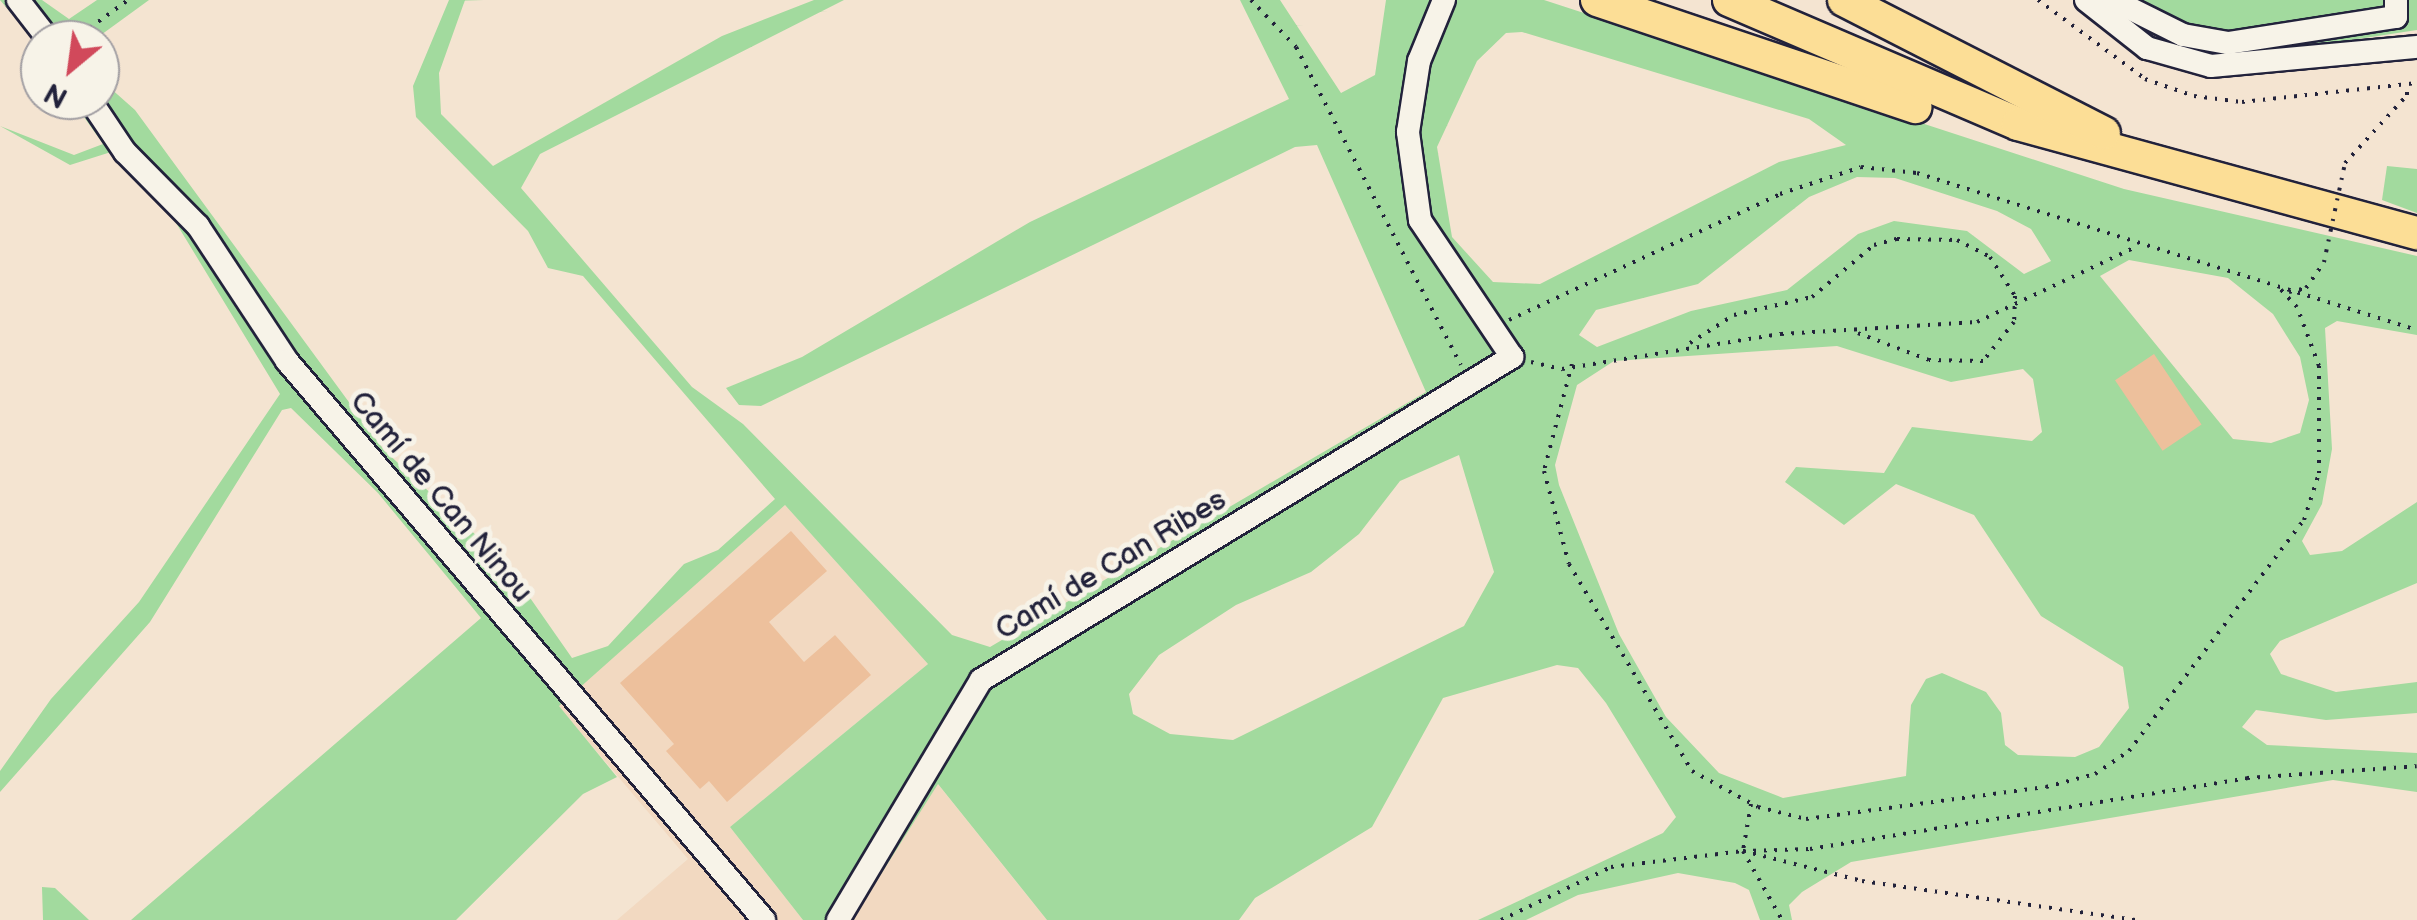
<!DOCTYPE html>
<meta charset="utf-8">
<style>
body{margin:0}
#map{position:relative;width:2417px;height:920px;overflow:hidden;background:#f4e4d1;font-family:"Balsamiq Sans",sans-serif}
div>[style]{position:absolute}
.built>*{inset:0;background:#f2d9c1}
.green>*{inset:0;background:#a2da9e}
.building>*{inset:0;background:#edc09c;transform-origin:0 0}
.path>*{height:4px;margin-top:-2px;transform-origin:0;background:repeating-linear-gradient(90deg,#22223b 0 2.5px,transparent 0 10.5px)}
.roads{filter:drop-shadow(2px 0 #22223b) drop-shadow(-2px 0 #22223b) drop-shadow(0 2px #22223b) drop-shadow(0 -2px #22223b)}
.minor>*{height:22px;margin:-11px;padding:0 11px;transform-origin:11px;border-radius:11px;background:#f7f3e8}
.highway>*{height:32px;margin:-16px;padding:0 16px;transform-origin:16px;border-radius:16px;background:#fcde96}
.path-bridge>*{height:4px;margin-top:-2px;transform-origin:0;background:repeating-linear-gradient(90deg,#22223b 0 2.5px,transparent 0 10.5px)}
span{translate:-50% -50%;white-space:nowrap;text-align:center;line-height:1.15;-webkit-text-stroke:10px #f7f3e8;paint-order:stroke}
.street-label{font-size:30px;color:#22223b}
.north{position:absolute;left:20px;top:20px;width:100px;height:100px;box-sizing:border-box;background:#f7f3e8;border:2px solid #a29fa3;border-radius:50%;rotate:209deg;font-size:28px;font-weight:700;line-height:40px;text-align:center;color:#22223b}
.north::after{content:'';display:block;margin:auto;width:35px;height:45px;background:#d1495b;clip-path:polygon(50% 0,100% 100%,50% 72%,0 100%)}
</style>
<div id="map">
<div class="built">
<i style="clip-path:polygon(785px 505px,928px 664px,730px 827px,803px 920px,617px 920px,688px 859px,558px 706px)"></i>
<i style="clip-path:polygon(937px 783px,1047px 920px,852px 920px)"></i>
</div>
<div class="green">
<i style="clip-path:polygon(0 0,42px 0,69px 19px,97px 0,149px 0,94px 40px,40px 40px,40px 47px)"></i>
<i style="clip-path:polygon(evenodd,449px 0,465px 0,439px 73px,441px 114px,493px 166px,722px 36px,814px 0,844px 0,540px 154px,521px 188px,692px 387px,743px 424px,952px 635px,990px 647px,1426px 392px,1317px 145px,1295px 147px,761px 406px,739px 405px,726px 388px,802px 357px,1030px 222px,1289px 99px,1240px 0,1280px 0,1341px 93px,1375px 75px,1386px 0,1544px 0,2124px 189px,2417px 256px,2417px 335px,2337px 321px,2325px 328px,2332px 449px,2322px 504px,2302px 541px,2310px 555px,2342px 551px,2417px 502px,2417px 583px,2280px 641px,2270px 654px,2281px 674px,2336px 692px,2417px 682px,2417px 713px,2326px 720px,2256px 710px,2242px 727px,2267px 745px,2417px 753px,2417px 792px,2333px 780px,1851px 862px,1802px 892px,1789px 905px,1792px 920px,1760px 920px,1749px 890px,1735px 883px,1678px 873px,1578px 895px,1526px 920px,1478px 920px,1663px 833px,1676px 817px,1606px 703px,1578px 668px,1557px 665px,1443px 698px,1372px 827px,1255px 898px,1239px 920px,1047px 920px,938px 784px,852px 920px,803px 920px,730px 827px,928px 664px,785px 505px,559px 706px,617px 777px,583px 794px,456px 920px,131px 920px,481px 618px,378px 493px,291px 408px,282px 410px,150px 622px,0 792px,0 771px,51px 699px,139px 602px,280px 394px,170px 213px,111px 152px,70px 165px,0 126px,74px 155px,103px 144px,72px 100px,100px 100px,100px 79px,135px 110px,384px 450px,505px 562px,572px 658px,608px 646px,684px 564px,718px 550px,775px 499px,583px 276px,548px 268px,528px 231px,416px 117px,413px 86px,449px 0,1522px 32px,1809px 119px,1846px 145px,1779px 162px,1540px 284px,1493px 282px,1452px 237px,1437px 147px,1477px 61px,1506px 33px,1522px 32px,449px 0,1857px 177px,1895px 178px,1997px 211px,2031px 229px,2051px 261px,2024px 274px,1967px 231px,1894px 221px,1858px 234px,1787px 290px,1691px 311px,1597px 347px,1579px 335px,1596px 310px,1698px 284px,1809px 197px,1857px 177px,449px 0,2129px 260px,2228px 278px,2273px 314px,2300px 357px,2309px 400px,2300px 433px,2271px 443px,2233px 439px,2100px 276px,2129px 260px,449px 0,1837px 346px,1951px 382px,2023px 369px,2033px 379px,2042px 432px,2032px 441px,1912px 427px,1884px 473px,1796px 467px,1785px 482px,1844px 525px,1896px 484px,1974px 515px,2041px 616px,2123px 667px,2129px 708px,2099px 747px,2075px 757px,2018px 755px,2005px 745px,2001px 713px,1986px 692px,1942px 673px,1926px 679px,1911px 705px,1906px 776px,1783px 798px,1719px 773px,1666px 717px,1619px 634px,1559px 485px,1555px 465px,1577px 385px,1614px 361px,1837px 346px,449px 0,1459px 455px,1494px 572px,1464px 626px,1233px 740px,1170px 734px,1133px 714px,1129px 694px,1159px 655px,1236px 605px,1311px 572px,1359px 534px,1400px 481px,1459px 455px)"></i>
<i style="clip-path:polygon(2102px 0,2417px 0,2417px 30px,2254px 55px,2205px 52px,2125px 24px)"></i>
<i style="clip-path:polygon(2387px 166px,2417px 169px,2417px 213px,2382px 200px)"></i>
<i style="clip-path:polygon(42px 887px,55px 888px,89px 920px,43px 920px)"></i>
</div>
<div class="building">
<i style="left:2154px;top:354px;width:85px;height:47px;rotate:56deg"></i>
<i style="clip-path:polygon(791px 531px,827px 571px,769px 622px,804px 662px,835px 635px,871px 675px,727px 802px,709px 781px,700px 789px,666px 751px,674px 744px,620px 683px)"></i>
</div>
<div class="path">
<i style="left:1251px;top:0;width:65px;rotate:46.2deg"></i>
<i style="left:1296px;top:47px;width:358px;rotate:62.6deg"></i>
<i style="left:2038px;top:0;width:133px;rotate:36.4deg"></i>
<i style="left:2145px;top:79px;width:52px;rotate:19.1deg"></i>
<i style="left:2194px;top:96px;width:48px;rotate:7.1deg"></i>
<i style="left:2242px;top:102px;width:176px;rotate:-6.2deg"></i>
<i style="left:73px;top:40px;width:68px;rotate:-36deg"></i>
<i style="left:2345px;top:163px;width:92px;rotate:-47.6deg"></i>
<i style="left:2407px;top:95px;width:11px;rotate:-90deg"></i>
<i style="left:2289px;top:292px;width:17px;rotate:-13deg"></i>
<i style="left:2306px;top:288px;width:32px;rotate:-55deg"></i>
<i style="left:1509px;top:320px;width:299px;rotate:-24.9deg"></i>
<i style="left:1780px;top:194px;width:85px;rotate:-18.4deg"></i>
<i style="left:1861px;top:167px;width:56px;rotate:6.1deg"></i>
<i style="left:1917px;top:173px;width:524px;rotate:17.43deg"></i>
<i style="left:1690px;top:343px;width:52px;rotate:-32.5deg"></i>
<i style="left:1734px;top:315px;width:80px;rotate:-13deg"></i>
<i style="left:1812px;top:297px;width:81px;rotate:-40deg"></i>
<i style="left:1874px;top:245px;width:24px;rotate:-15deg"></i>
<i style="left:1897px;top:239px;width:60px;rotate:1deg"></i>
<i style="left:1957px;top:240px;width:37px;rotate:27deg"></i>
<i style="left:1990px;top:257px;width:46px;rotate:57.3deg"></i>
<i style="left:2015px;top:296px;width:26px;rotate:92deg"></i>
<i style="left:2014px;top:322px;width:50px;rotate:128.5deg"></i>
<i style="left:1983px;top:361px;width:54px;rotate:-178.9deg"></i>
<i style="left:1929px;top:360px;width:76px;rotate:-159.2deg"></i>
<i style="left:1531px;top:362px;width:32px;rotate:13deg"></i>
<i style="left:1562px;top:369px;width:222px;rotate:-9.1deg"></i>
<i style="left:1781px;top:334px;width:196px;rotate:-3.5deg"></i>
<i style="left:1977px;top:322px;width:178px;rotate:-25.3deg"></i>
<i style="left:1572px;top:364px;width:111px;rotate:104.7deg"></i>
<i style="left:1544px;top:471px;width:96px;rotate:75deg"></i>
<i style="left:1569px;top:564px;width:241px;rotate:59.3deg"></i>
<i style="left:1692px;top:771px;width:75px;rotate:28.6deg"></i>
<i style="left:1758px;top:807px;width:49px;rotate:14deg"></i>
<i style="left:1806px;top:819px;width:242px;rotate:-7.6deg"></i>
<i style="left:2046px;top:787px;width:51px;rotate:-14.9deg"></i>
<i style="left:2095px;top:774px;width:41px;rotate:-34.1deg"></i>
<i style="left:2129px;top:751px;width:290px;rotate:-52.9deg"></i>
<i style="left:2304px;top:520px;width:49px;rotate:-72.3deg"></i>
<i style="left:2319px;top:473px;width:107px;rotate:-90deg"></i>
<i style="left:2319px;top:366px;width:63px;rotate:-110.4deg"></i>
<i style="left:2297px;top:307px;width:26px;rotate:-133deg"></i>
<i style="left:1751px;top:804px;width:48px;rotate:99.7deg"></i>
<i style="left:1743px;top:851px;width:79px;rotate:60.5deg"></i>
<i style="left:1743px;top:851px;width:67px;rotate:-1.7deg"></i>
<i style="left:1810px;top:849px;width:443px;rotate:-9.2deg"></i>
<i style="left:2247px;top:778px;width:170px;rotate:-4deg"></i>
<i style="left:1501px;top:920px;width:122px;rotate:-25.7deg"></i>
<i style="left:1611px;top:867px;width:133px;rotate:-6.9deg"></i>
<i style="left:1743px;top:851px;width:123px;rotate:14.1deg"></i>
<i style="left:1862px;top:881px;width:276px;rotate:8.1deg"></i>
</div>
<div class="roads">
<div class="minor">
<i style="left:18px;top:0;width:51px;rotate:52.2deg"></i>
<i style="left:2086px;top:0;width:78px;rotate:38.2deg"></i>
<i style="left:2147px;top:48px;width:66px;rotate:15.7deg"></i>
<i style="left:2211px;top:66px;width:207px;rotate:-5.3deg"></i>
<i style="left:2113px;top:0;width:78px;rotate:26.6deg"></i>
<i style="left:2183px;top:35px;width:46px;rotate:10.1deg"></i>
<i style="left:2228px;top:43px;width:170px;rotate:-8.8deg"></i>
<i style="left:2396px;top:17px;width:17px;rotate:-90deg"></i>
<i style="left:90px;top:100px;width:63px;rotate:56.1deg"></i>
<i style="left:125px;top:152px;width:104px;rotate:45.4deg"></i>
<i style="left:198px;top:226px;width:162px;rotate:56.6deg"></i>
<i style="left:287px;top:361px;width:735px;rotate:49.53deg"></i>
<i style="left:838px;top:920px;width:279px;rotate:-59.2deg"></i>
<i style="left:981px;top:680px;width:622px;rotate:-31.31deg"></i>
<i style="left:1512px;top:357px;width:165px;rotate:-123.9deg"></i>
<i style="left:1420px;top:220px;width:89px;rotate:-97.8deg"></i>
<i style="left:1408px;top:132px;width:72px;rotate:-81.2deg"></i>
<i style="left:1419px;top:61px;width:66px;rotate:-67.7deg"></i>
</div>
<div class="highway">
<i style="left:1597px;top:0;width:336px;rotate:18.6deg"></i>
<i style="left:1729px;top:0;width:314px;rotate:23.2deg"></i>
<i style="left:2018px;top:124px;width:414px;rotate:15.3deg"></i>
<i style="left:1844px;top:0;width:292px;rotate:27.1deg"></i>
</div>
</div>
<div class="path-bridge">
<i style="left:2324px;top:262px;width:101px;rotate:-78deg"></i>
</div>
<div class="street-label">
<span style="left:441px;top:497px;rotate:50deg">Camí de Can Ninou</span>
<span style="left:1111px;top:565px;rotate:-31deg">Camí de Can Ribes</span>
</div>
<div class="north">N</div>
</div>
